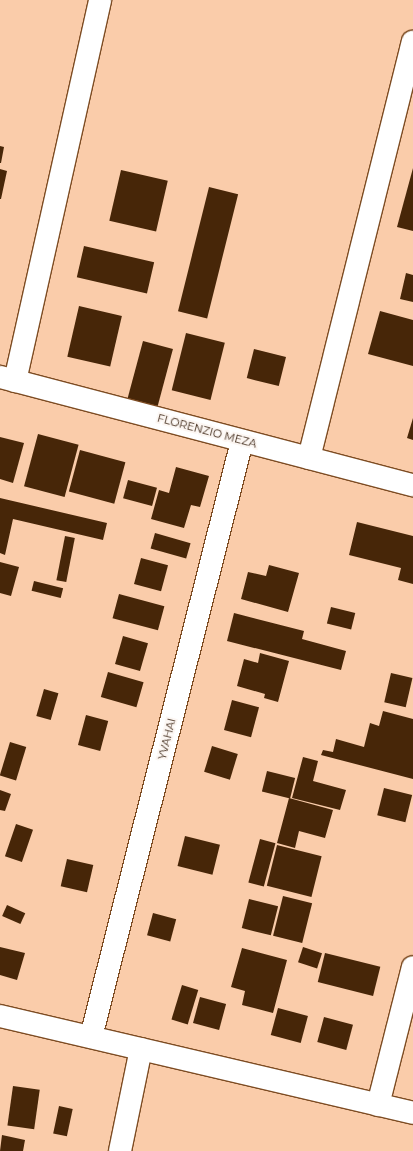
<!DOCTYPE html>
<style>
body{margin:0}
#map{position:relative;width:413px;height:1151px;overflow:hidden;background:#faccaa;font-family:Montserrat,sans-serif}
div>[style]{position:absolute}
.building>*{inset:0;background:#472608;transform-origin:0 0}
.roads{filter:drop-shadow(1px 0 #7d4c23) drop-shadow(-1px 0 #7d4c23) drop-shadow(0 1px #7d4c23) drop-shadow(0 -1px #7d4c23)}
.street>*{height:22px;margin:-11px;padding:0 11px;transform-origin:11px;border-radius:11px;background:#fff}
span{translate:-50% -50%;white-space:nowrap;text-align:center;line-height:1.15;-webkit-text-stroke:4px #fcf6f2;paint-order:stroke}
.street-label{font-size:11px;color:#392312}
</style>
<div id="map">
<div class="building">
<i style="clip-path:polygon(0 146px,4px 147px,1px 163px,0 163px)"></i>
<i style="clip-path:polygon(413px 168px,413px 231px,397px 227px)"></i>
<i style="clip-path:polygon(0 169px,7px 171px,1px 199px,0 199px)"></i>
<i style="left:121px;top:170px;width:48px;height:52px;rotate:13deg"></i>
<i style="left:209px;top:187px;width:30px;height:128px;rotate:14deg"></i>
<i style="left:84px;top:246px;width:72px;height:32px;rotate:13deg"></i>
<i style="clip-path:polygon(406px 273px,413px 275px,413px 302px,400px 299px)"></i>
<i style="left:79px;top:306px;width:44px;height:52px;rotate:13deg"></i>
<i style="clip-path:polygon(380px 311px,413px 320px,413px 366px,368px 354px)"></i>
<i style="left:186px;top:333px;width:40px;height:59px;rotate:14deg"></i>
<i style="left:143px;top:341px;width:31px;height:63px;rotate:15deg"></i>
<i style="left:254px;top:349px;width:33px;height:30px;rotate:14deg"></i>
<i style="clip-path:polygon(413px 418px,413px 440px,407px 438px)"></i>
<i style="left:38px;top:434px;width:42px;height:54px;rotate:15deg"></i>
<i style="clip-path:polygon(0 437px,24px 443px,13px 483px,0 479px)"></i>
<i style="left:80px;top:450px;width:47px;height:43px;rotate:15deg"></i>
<i style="clip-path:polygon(176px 467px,209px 476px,200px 507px,191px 505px,184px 528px,151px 519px,159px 490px,169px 493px)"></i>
<i style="left:128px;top:480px;width:30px;height:19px;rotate:15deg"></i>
<i style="clip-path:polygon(0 498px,107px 523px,103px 540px,13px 519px,5px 555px,0 553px)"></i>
<i style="clip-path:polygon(357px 522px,413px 536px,413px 584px,398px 580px,401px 568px,349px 555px)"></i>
<i style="left:155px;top:533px;width:37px;height:16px;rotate:16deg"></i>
<i style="left:65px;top:536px;width:10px;height:45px;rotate:11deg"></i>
<i style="left:141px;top:558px;width:28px;height:27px;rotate:15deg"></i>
<i style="clip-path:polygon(0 562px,19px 567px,11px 596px,0 593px)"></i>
<i style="clip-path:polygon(269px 565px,299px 573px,288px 612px,241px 599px,248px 572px,266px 576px)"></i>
<i style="left:34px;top:581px;width:30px;height:10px;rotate:14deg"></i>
<i style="left:119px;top:594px;width:47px;height:25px;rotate:15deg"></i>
<i style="left:331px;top:607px;width:25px;height:17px;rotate:14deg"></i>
<i style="clip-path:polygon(234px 613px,304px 631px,302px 639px,346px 651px,341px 670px,227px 641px)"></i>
<i style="left:123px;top:636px;width:26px;height:29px;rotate:16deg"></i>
<i style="clip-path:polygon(260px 653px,289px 661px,278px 702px,264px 698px,265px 694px,237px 686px,244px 659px,258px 663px)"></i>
<i style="left:108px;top:672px;width:37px;height:26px;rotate:16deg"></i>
<i style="left:391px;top:673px;width:22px;height:30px;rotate:13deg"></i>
<i style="left:44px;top:689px;width:15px;height:28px;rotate:16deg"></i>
<i style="left:232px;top:700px;width:28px;height:31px;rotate:15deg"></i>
<i style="clip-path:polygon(383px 711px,413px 719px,413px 779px,321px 755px,323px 750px,333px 752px,336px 739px,364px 747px,370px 723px,379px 726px)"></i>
<i style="left:86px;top:715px;width:23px;height:31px;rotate:15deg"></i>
<i style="left:10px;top:742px;width:17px;height:35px;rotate:17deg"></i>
<i style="left:212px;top:746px;width:27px;height:27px;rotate:17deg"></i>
<i style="clip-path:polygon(303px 757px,318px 761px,313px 781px,346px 790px,340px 810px,292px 798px)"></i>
<i style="left:267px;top:771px;width:29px;height:21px;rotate:14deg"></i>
<i style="left:384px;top:788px;width:29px;height:28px;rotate:14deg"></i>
<i style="clip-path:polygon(0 790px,11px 794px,5px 811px,0 810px)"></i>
<i style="clip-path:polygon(289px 798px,333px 810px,325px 838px,299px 831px,295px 848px,277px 843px)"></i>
<i style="left:16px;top:824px;width:18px;height:34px;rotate:19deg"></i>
<i style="left:185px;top:836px;width:36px;height:31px;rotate:14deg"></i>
<i style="left:260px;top:839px;width:16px;height:45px;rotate:15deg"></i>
<i style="left:277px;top:845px;width:46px;height:42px;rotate:14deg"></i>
<i style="left:67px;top:859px;width:27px;height:28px;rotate:13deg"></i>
<i style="left:283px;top:896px;width:30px;height:41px;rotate:14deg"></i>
<i style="left:249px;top:899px;width:30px;height:30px;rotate:14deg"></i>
<i style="left:7px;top:905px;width:20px;height:12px;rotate:24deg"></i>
<i style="left:153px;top:913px;width:24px;height:23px;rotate:15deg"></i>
<i style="clip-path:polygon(0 947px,25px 953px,17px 980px,0 975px)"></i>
<i style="left:303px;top:947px;width:20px;height:16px;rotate:18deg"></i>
<i style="clip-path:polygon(242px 948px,287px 960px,273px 1013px,242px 1005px,245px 991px,231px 987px)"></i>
<i style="left:325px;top:953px;width:57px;height:30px;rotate:14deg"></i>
<i style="left:182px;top:985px;width:17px;height:36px;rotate:17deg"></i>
<i style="left:200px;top:997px;width:27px;height:27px;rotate:15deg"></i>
<i style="left:278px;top:1008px;width:31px;height:28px;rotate:15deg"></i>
<i style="left:324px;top:1017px;width:30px;height:26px;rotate:15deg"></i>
<i style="left:13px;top:1086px;width:27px;height:40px;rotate:8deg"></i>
<i style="left:59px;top:1106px;width:14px;height:28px;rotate:12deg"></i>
<i style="clip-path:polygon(2px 1135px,25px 1140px,23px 1151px,0 1151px)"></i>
</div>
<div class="roads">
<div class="street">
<i style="left:0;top:377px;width:427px;rotate:14.7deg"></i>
<i style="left:15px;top:381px;width:390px;rotate:-77.4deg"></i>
<i style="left:309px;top:458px;width:429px;rotate:-76deg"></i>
<i style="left:0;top:1016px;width:424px;rotate:13.2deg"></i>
<i style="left:91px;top:1037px;width:615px;rotate:-75.78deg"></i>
<i style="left:378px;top:1105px;width:142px;rotate:-75.8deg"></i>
<i style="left:120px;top:1151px;width:104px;rotate:-78.4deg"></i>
</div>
</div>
<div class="street-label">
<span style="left:207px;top:431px;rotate:15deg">FLORENZIO MEZA</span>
<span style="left:167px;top:739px;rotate:-76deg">YVAHAI</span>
</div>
</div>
